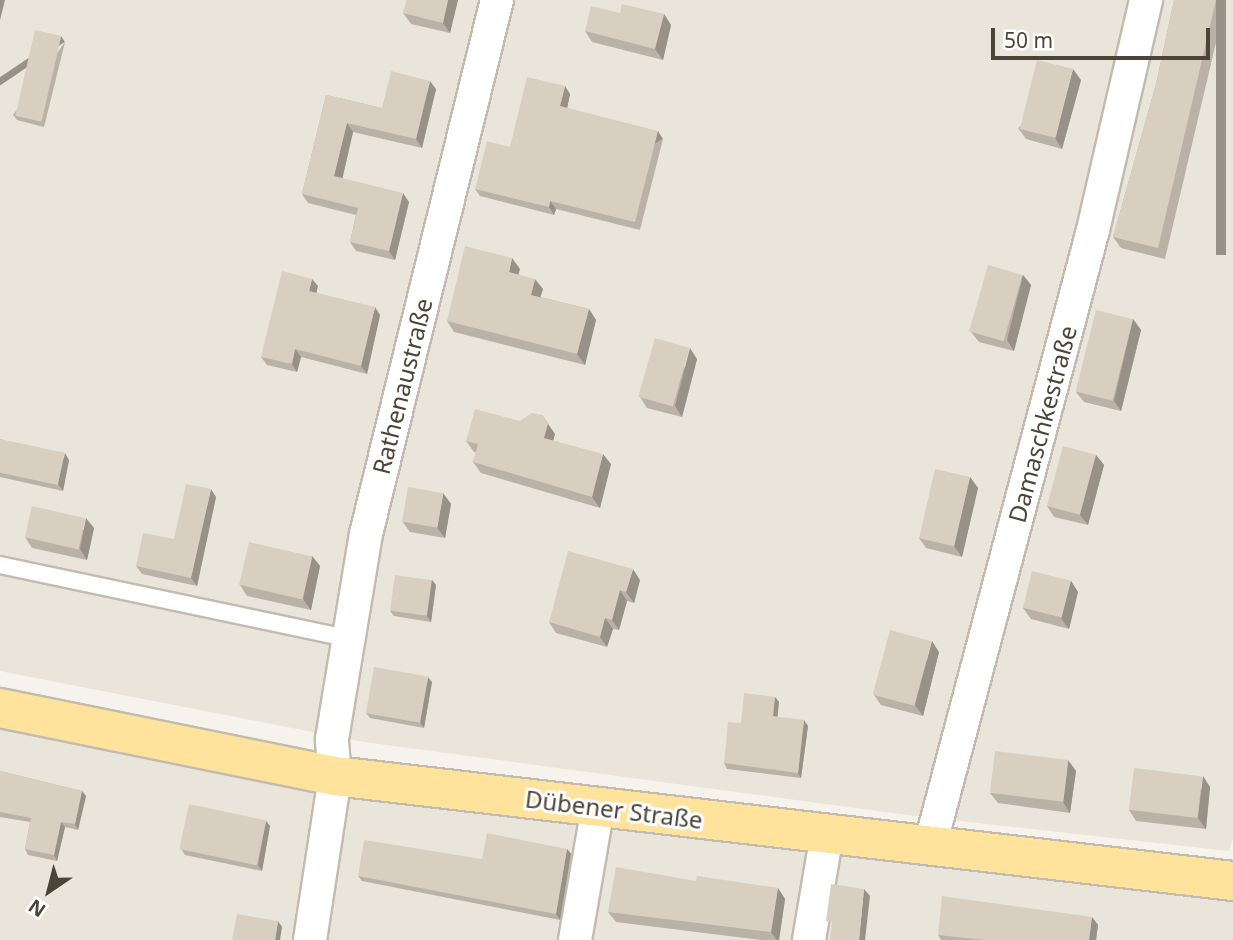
<!DOCTYPE html>
<meta charset="utf-8">
<style>
body{margin:0}
#map{position:relative;width:1233px;height:940px;overflow:hidden;background:#f6f3ec;font-family:"Noto Sans",sans-serif}
div>[style]{position:absolute}
.residential>*{inset:0;background:#eae5da}
.roads{filter:drop-shadow(2px 0 #c2bbae) drop-shadow(-2px 0 #c2bbae) drop-shadow(0 2px #c2bbae) drop-shadow(0 -2px #c2bbae)}
.lane>*{height:16px;margin:-8px;padding:0 8px;transform-origin:8px;border-radius:8px;background:#fff}
.street>*{height:32px;margin:-16px;padding:0 16px;transform-origin:16px;border-radius:16px;background:#fff}
.primary>*{height:38px;margin:-19px;padding:0 19px;transform-origin:19px;border-radius:19px;background:#ffe39c}
.wall>*{inset:0;background:#bab2a6}
.shaded-wall>*{inset:0;background:#979187;transform-origin:0 0}
.building>*{inset:0;background:#d8cfc1;transform-origin:0 0}
span{translate:-50% -50%;white-space:nowrap;text-align:center;line-height:1.15;-webkit-text-stroke:6px #fff;paint-order:stroke}
.street-label{font-size:24px;color:#4b4439}
.north{position:absolute;left:14px;top:856px;width:70px;height:70px;-webkit-text-stroke:5px #fff;paint-order:stroke;rotate:215deg;font-size:19px;font-weight:700;line-height:28px;text-align:center;color:#4b4439}
.north::after{content:'';display:block;margin:auto;width:24px;height:32px;background:#4b4439;clip-path:polygon(50% 0,100% 100%,50% 72%,0 100%)}
.scale{position:absolute;left:991px;top:28px;width:219px;height:32px;box-sizing:border-box;border:4px solid #4b4439;border-top:0;padding-left:9px;font-size:21px;line-height:24px;white-space:nowrap;color:#4b4439;-webkit-text-stroke:5px #fff;paint-order:stroke}
</style>
<div id="map">
<div class="residential">
<i style="clip-path:polygon(0 0,1233px 0,1233px 838px,1229px 851px,915px 816px,364px 742px,0 671px)"></i>
<i style="clip-path:polygon(0 708px,335px 776px,1233px 881px,1233px 940px,0 940px)"></i>
</div>
<div class="roads">
<div class="lane">
<i style="left:0;top:565px;width:355px;rotate:11.9deg"></i>
</div>
<div class="street">
<i style="left:930px;top:846px;width:637px;rotate:-75.18deg"></i>
<i style="left:1093px;top:230px;width:236px;rotate:-77deg"></i>
<i style="left:310px;top:940px;width:166px;rotate:-81.3deg"></i>
<i style="left:335px;top:776px;width:37px;rotate:-95deg"></i>
<i style="left:332px;top:739px;width:208px;rotate:-80.6deg"></i>
<i style="left:366px;top:534px;width:550px;rotate:-76.22deg"></i>
<i style="left:575px;top:940px;width:135px;rotate:-80.2deg"></i>
<i style="left:809px;top:940px;width:108px;rotate:-80.4deg"></i>
</div>
<div class="primary">
<i style="left:0;top:708px;width:342px;rotate:11.5deg"></i>
<i style="left:335px;top:776px;width:904px;rotate:6.67deg"></i>
</div>
</div>
<div class="wall">
<i style="clip-path:polygon(407px 0,458px 0,450px 33px,411px 24px,403px 13px)"></i>
<i style="clip-path:polygon(1174px 0,1226px 0,1165px 259px,1121px 248px,1113px 237px,1156px 84px)"></i>
<i style="clip-path:polygon(620px 13px,664px 14px,671px 25px,663px 60px,592px 42px,585px 31px)"></i>
<i style="clip-path:polygon(65px 42px,44px 127px,17px 120px,13px 115px)"></i>
<i style="clip-path:polygon(1081px 80px,1062px 149px,1026px 139px,1018px 128px)"></i>
<i style="clip-path:polygon(436px 89px,422px 148px,353px 132px,342px 178px,409px 202px,395px 260px,356px 251px,350px 242px,356px 215px,308px 203px,302px 194px,326px 95px,382px 108px)"></i>
<i style="clip-path:polygon(570px 94px,567px 108px,663px 139px,640px 230px,556px 209px,554px 215px,480px 196px,475px 189px,510px 147px)"></i>
<i style="clip-path:polygon(520px 269px,518px 274px,543px 289px,540px 297px,589px 309px,596px 320px,585px 365px,454px 332px,447px 321px)"></i>
<i style="clip-path:polygon(1023px 275px,1031px 285px,1014px 351px,979px 342px,971px 332px)"></i>
<i style="clip-path:polygon(318px 286px,316px 293px,380px 315px,367px 374px,301px 357px,297px 372px,267px 365px,261px 357px)"></i>
<i style="clip-path:polygon(1133px 319px,1141px 330px,1121px 411px,1084px 402px,1076px 392px)"></i>
<i style="clip-path:polygon(697px 359px,682px 417px,647px 408px,640px 397px)"></i>
<i style="clip-path:polygon(555px 434px,553px 441px,611px 464px,600px 508px,481px 473px,473px 462px,476px 452px,474px 452px,466px 441px)"></i>
<i style="clip-path:polygon(0 439px,69px 460px,63px 491px,0 477px)"></i>
<i style="clip-path:polygon(1096px 455px,1104px 465px,1088px 525px,1054px 517px,1047px 506px)"></i>
<i style="clip-path:polygon(970px 477px,978px 488px,962px 557px,926px 548px,919px 538px)"></i>
<i style="clip-path:polygon(443px 493px,451px 504px,445px 538px,410px 532px,402px 521px)"></i>
<i style="clip-path:polygon(216px 497px,197px 586px,142px 574px,136px 566px,174px 539px)"></i>
<i style="clip-path:polygon(94px 528px,87px 560px,32px 548px,25px 537px)"></i>
<i style="clip-path:polygon(312px 556px,320px 566px,311px 610px,247px 596px,240px 585px)"></i>
<i style="clip-path:polygon(432px 580px,436px 585px,431px 622px,394px 616px,390px 611px)"></i>
<i style="clip-path:polygon(640px 580px,634px 603px,627px 601px,619px 630px,613px 629px,607px 647px,556px 633px,549px 622px)"></i>
<i style="clip-path:polygon(1071px 581px,1078px 592px,1069px 629px,1031px 619px,1023px 608px)"></i>
<i style="clip-path:polygon(939px 652px,923px 716px,881px 705px,874px 695px)"></i>
<i style="clip-path:polygon(432px 682px,424px 728px,370px 718px,366px 713px)"></i>
<i style="clip-path:polygon(775px 697px,779px 702px,777px 717px,808px 726px,801px 778px,727px 769px,724px 763px,741px 723px)"></i>
<i style="clip-path:polygon(1068px 760px,1076px 771px,1070px 813px,998px 803px,990px 793px)"></i>
<i style="clip-path:polygon(0 771px,82px 791px,86px 796px,78px 830px,65px 827px,57px 861px,28px 855px,25px 849px,30px 822px,0 817px)"></i>
<i style="clip-path:polygon(1210px 787px,1206px 829px,1136px 821px,1129px 810px)"></i>
<i style="clip-path:polygon(266px 821px,270px 826px,262px 871px,185px 855px,181px 849px)"></i>
<i style="clip-path:polygon(567px 849px,571px 854px,560px 920px,362px 881px,358px 876px,482px 859px)"></i>
<i style="clip-path:polygon(696px 881px,778px 888px,785px 899px,779px 940px,761px 940px,616px 922px,608px 912px)"></i>
<i style="clip-path:polygon(1092px 917px,1098px 925px,1096px 940px,941px 940px,938px 935px)"></i>
</div>
<div class="shaded-wall">
<i style="clip-path:polygon(0 0,5px 0,0 20px)"></i>
<i style="clip-path:polygon(448px 0,458px 0,450px 33px,443px 23px)"></i>
<i style="left:1216px;top:0;width:10px;height:255px"></i>
<i style="clip-path:polygon(664px 14px,671px 25px,663px 60px,655px 49px)"></i>
<i style="left:61px;top:36px;width:7px;height:89px;rotate:56deg"></i>
<i style="clip-path:polygon(1073px 69px,1081px 80px,1062px 149px,1055px 138px)"></i>
<i style="clip-path:polygon(430px 81px,436px 89px,422px 148px,416px 139px)"></i>
<i style="clip-path:polygon(565px 86px,570px 94px,566px 114px,560px 106px)"></i>
<i style="clip-path:polygon(347px 123px,353px 132px,341px 185px,334px 176px)"></i>
<i style="left:658px;top:131px;width:9px;height:94px;rotate:58deg"></i>
<i style="clip-path:polygon(403px 193px,409px 202px,395px 260px,389px 251px)"></i>
<i style="clip-path:polygon(550px 201px,556px 209px,554px 215px,549px 207px)"></i>
<i style="clip-path:polygon(512px 258px,520px 269px,516px 283px,509px 272px)"></i>
<i style="clip-path:polygon(1023px 275px,1031px 285px,1014px 351px,1007px 340px)"></i>
<i style="clip-path:polygon(312px 279px,318px 286px,315px 299px,309px 291px)"></i>
<i style="clip-path:polygon(535px 279px,543px 289px,538px 305px,531px 295px)"></i>
<i style="clip-path:polygon(375px 307px,380px 315px,367px 374px,361px 366px)"></i>
<i style="clip-path:polygon(589px 309px,596px 320px,585px 365px,577px 354px)"></i>
<i style="clip-path:polygon(1133px 319px,1141px 330px,1121px 411px,1114px 401px)"></i>
<i style="clip-path:polygon(690px 348px,697px 359px,682px 417px,675px 406px)"></i>
<i style="clip-path:polygon(295px 349px,301px 357px,297px 372px,292px 364px)"></i>
<i style="clip-path:polygon(542px 415px,555px 434px,551px 449px,544px 438px)"></i>
<i style="clip-path:polygon(65px 453px,69px 460px,63px 491px,58px 484px)"></i>
<i style="clip-path:polygon(603px 454px,611px 464px,600px 508px,592px 497px)"></i>
<i style="clip-path:polygon(1096px 455px,1104px 465px,1088px 525px,1080px 515px)"></i>
<i style="clip-path:polygon(970px 477px,978px 488px,962px 557px,954px 546px)"></i>
<i style="clip-path:polygon(211px 489px,216px 497px,197px 586px,191px 578px)"></i>
<i style="clip-path:polygon(443px 493px,451px 504px,445px 538px,437px 528px)"></i>
<i style="clip-path:polygon(86px 518px,94px 528px,87px 560px,80px 549px)"></i>
<i style="clip-path:polygon(312px 556px,320px 566px,311px 610px,303px 599px)"></i>
<i style="clip-path:polygon(633px 569px,640px 580px,634px 603px,626px 592px)"></i>
<i style="clip-path:polygon(432px 580px,436px 585px,431px 622px,427px 616px)"></i>
<i style="clip-path:polygon(1071px 581px,1078px 592px,1069px 629px,1061px 618px)"></i>
<i style="clip-path:polygon(620px 590px,627px 601px,619px 630px,612px 620px)"></i>
<i style="clip-path:polygon(605px 618px,613px 629px,607px 647px,600px 637px)"></i>
<i style="clip-path:polygon(932px 641px,939px 652px,923px 716px,915px 705px)"></i>
<i style="clip-path:polygon(428px 677px,432px 682px,424px 728px,420px 722px)"></i>
<i style="clip-path:polygon(775px 697px,779px 702px,777px 722px,773px 716px)"></i>
<i style="clip-path:polygon(804px 720px,808px 726px,801px 778px,798px 773px)"></i>
<i style="clip-path:polygon(1068px 760px,1076px 771px,1070px 813px,1063px 802px)"></i>
<i style="clip-path:polygon(1203px 776px,1210px 787px,1206px 829px,1198px 818px)"></i>
<i style="clip-path:polygon(82px 791px,86px 796px,78px 830px,75px 824px)"></i>
<i style="clip-path:polygon(266px 821px,270px 826px,262px 871px,258px 865px)"></i>
<i style="clip-path:polygon(61px 822px,65px 827px,57px 861px,54px 855px)"></i>
<i style="clip-path:polygon(567px 849px,571px 854px,560px 920px,556px 914px)"></i>
<i style="clip-path:polygon(778px 888px,785px 899px,779px 940px,777px 940px,771px 932px)"></i>
<i style="clip-path:polygon(864px 889px,870px 896px,865px 940px,859px 940px)"></i>
<i style="clip-path:polygon(1092px 917px,1098px 925px,1096px 940px,1089px 940px)"></i>
<i style="clip-path:polygon(278px 921px,282px 927px,280px 940px,275px 940px)"></i>
</div>
<div class="building">
<i style="clip-path:polygon(407px 0,448px 0,443px 23px,403px 13px)"></i>
<i style="clip-path:polygon(1174px 0,1216px 0,1158px 248px,1113px 237px,1156px 84px)"></i>
<i style="clip-path:polygon(622px 4px,664px 14px,655px 49px,585px 31px,591px 6px,620px 13px)"></i>
<i style="left:35px;top:30px;width:27px;height:88px;rotate:13deg"></i>
<i style="left:1037px;top:60px;width:37px;height:71px;rotate:14deg"></i>
<i style="clip-path:polygon(391px 71px,430px 81px,416px 139px,347px 123px,334px 176px,403px 193px,389px 251px,350px 242px,358px 208px,302px 194px,326px 95px,382px 108px)"></i>
<i style="clip-path:polygon(527px 77px,565px 86px,560px 106px,658px 131px,635px 222px,550px 201px,549px 207px,475px 189px,487px 141px,510px 147px)"></i>
<i style="clip-path:polygon(465px 246px,512px 258px,509px 272px,535px 279px,531px 295px,589px 309px,577px 354px,447px 321px)"></i>
<i style="left:988px;top:265px;width:36px;height:69px;rotate:16deg"></i>
<i style="clip-path:polygon(282px 271px,312px 279px,309px 291px,375px 307px,361px 366px,295px 349px,292px 364px,261px 357px)"></i>
<i style="left:1096px;top:310px;width:38px;height:84px;rotate:14deg"></i>
<i style="left:655px;top:338px;width:36px;height:61px;rotate:16deg"></i>
<i style="clip-path:polygon(475px 409px,520px 421px,532px 413px,542px 415px,548px 424px,544px 438px,603px 454px,592px 497px,473px 462px,478px 444px,466px 441px)"></i>
<i style="left:0;top:439px;width:66px;height:33px;rotate:12deg"></i>
<i style="left:1063px;top:446px;width:34px;height:62px;rotate:15deg"></i>
<i style="left:935px;top:469px;width:36px;height:71px;rotate:13deg"></i>
<i style="clip-path:polygon(186px 484px,211px 489px,191px 578px,136px 566px,143px 533px,174px 539px)"></i>
<i style="left:408px;top:487px;width:36px;height:35px;rotate:10deg"></i>
<i style="left:32px;top:506px;width:55px;height:32px;rotate:13deg"></i>
<i style="left:249px;top:542px;width:65px;height:44px;rotate:13deg"></i>
<i style="clip-path:polygon(568px 551px,633px 569px,626px 592px,620px 590px,612px 620px,605px 618px,600px 637px,549px 622px)"></i>
<i style="left:1032px;top:571px;width:40px;height:38px;rotate:14deg"></i>
<i style="left:395px;top:575px;width:37px;height:36px;rotate:8deg"></i>
<i style="left:890px;top:630px;width:43px;height:67px;rotate:15deg"></i>
<i style="left:374px;top:667px;width:55px;height:47px;rotate:10deg"></i>
<i style="clip-path:polygon(744px 693px,775px 697px,773px 716px,804px 720px,798px 773px,724px 763px,728px 722px,741px 723px)"></i>
<i style="left:995px;top:751px;width:74px;height:42px;rotate:7deg"></i>
<i style="left:1134px;top:768px;width:69px;height:42px;rotate:7deg"></i>
<i style="clip-path:polygon(0 771px,82px 791px,75px 824px,61px 822px,54px 855px,25px 849px,31px 818px,0 812px)"></i>
<i style="left:189px;top:804px;width:79px;height:46px;rotate:12deg"></i>
<i style="clip-path:polygon(487px 833px,567px 849px,556px 914px,358px 876px,364px 840px,482px 859px)"></i>
<i style="clip-path:polygon(616px 867px,696px 881px,697px 876px,778px 888px,771px 932px,608px 912px)"></i>
<i style="clip-path:polygon(831px 884px,864px 889px,859px 940px,830px 940px,832px 922px,826px 921px)"></i>
<i style="clip-path:polygon(942px 896px,1092px 917px,1089px 940px,984px 940px,938px 935px)"></i>
<i style="clip-path:polygon(237px 914px,278px 921px,275px 940px,232px 940px)"></i>
</div>
<div class="street-label">
<span style="left:402px;top:386px;rotate:-76deg">Rathenaustraße</span>
<span style="left:1042px;top:424px;rotate:-75deg">Damaschkestraße</span>
<span style="left:614px;top:809px;rotate:7deg">Dübener Straße</span>
</div>
<div class="north">N</div>
<div class="scale">50 m</div>
</div>
